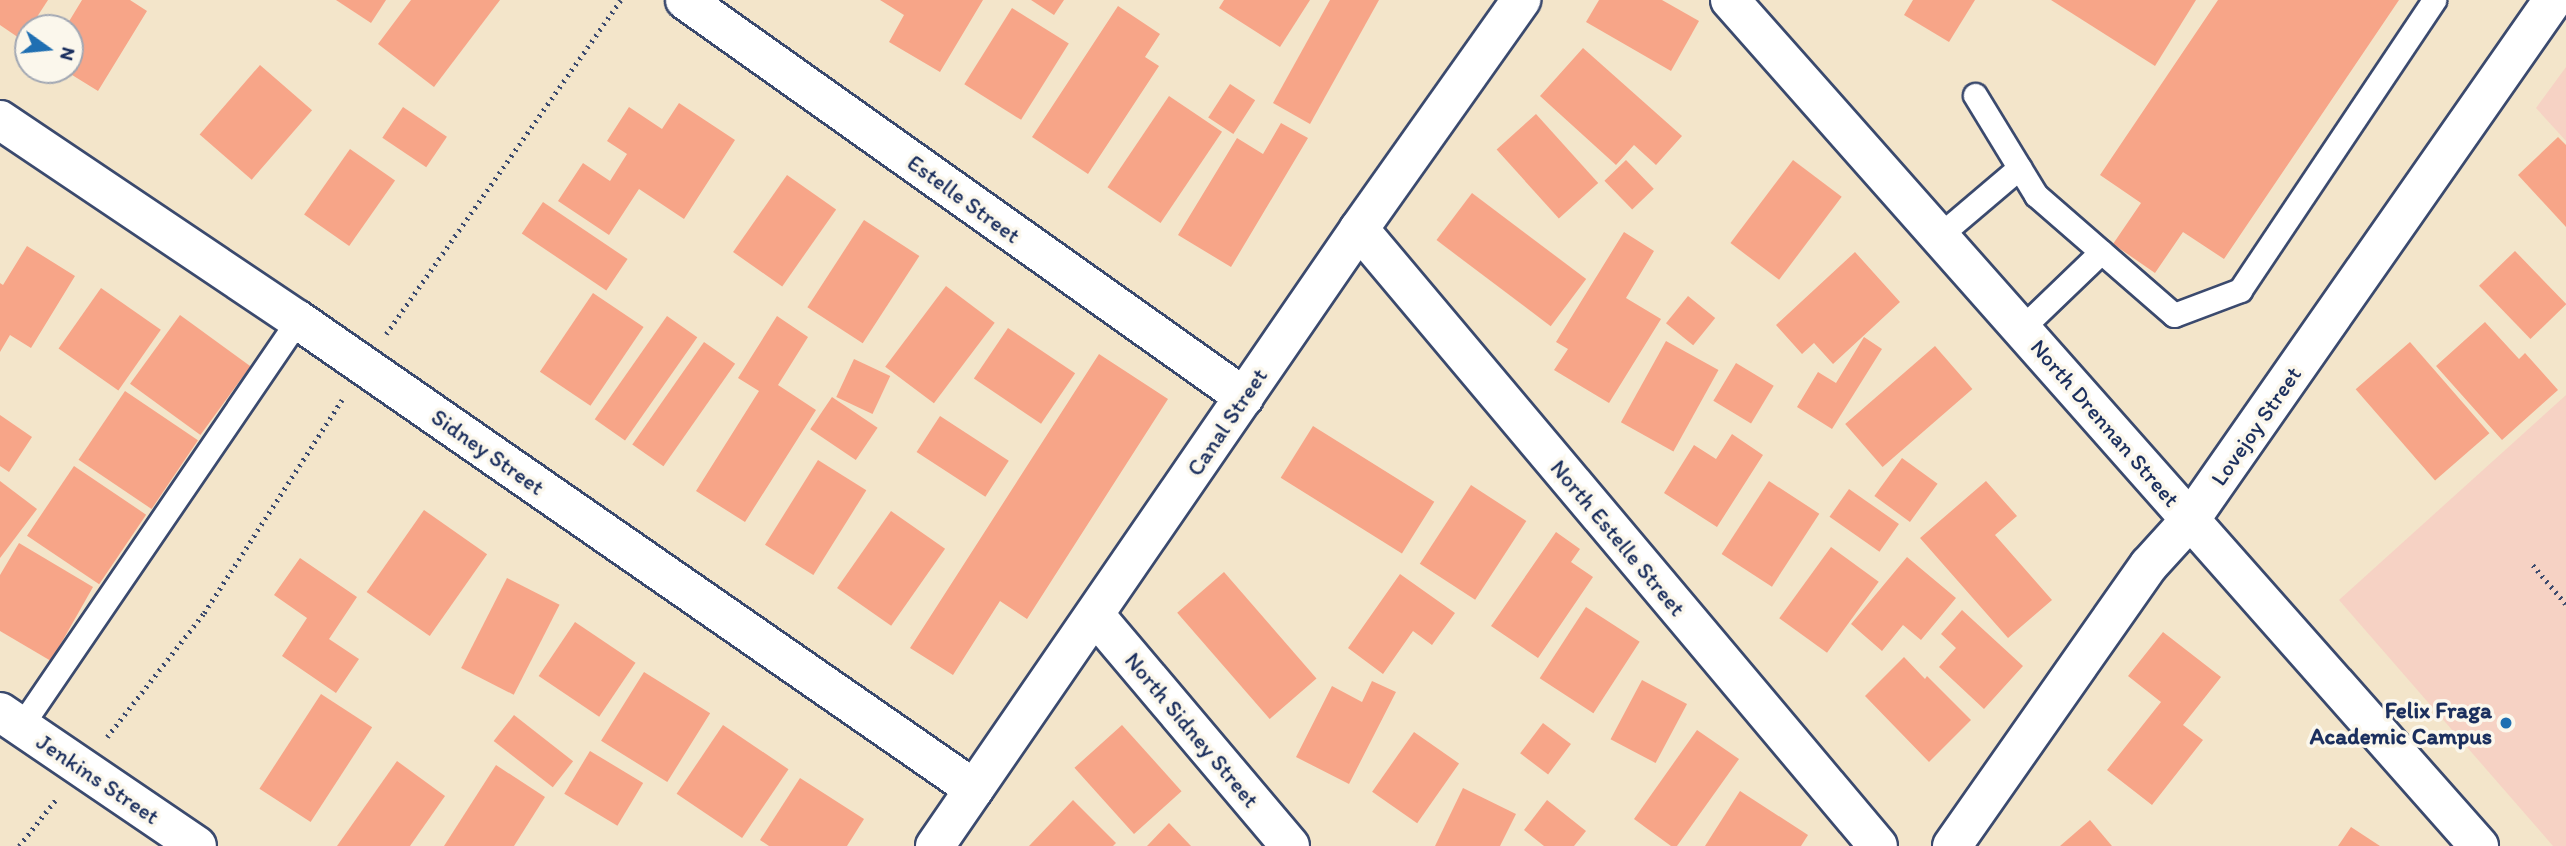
<!DOCTYPE html>
<style>
body{margin:0}
#map{position:relative;width:2566px;height:846px;overflow:hidden;background:#f3e5ca;font-family:Itim,sans-serif}
div>[style]{position:absolute}
.built>*{inset:0;background:#f6d2c4}
.building>*{inset:0;background:#f7a588;transform-origin:0 0}
.path>*{height:4.5px;margin-top:-2.25px;transform-origin:0;background:repeating-linear-gradient(90deg,#3b4a6e 0 2px,transparent 0 7px)}
.roads{filter:drop-shadow(2px 0 #3b4a6e) drop-shadow(-2px 0 #3b4a6e) drop-shadow(0 2px #3b4a6e) drop-shadow(0 -2px #3b4a6e)}
.service>*{height:23px;margin:-11.5px;padding:0 11.5px;transform-origin:11.5px;border-radius:11.5px;background:#fff}
.minor>*{height:38px;margin:-19px;padding:0 19px;transform-origin:19px;border-radius:19px;background:#fff}
.tertiary>*{height:38px;margin:-19px;padding:0 19px;transform-origin:19px;border-radius:19px;background:#fff}
.dots>*{width:19px;height:19px;translate:-50% -50%;box-sizing:border-box;border:4px solid #fbf7ec;border-radius:50%}
span{translate:-50% -50%;white-space:nowrap;text-align:center;line-height:1.15;-webkit-text-stroke:7px #fbf7ec;paint-order:stroke}
.street-label{font-size:23px;color:#1b2f5e}
.poi-label{font-size:23px;color:#1b2f5e;font-weight:700}
.right{translate:-100% -50%;text-align:right}
.north{position:absolute;left:14px;top:14px;width:70px;height:70px;box-sizing:border-box;background:#fbf7ec;border:2px solid #a1a7b3;border-radius:50%;rotate:105deg;font-size:19px;font-weight:700;line-height:28px;text-align:center;color:#1b2f5e}
.north::after{content:'';display:block;margin:auto;width:24px;height:32px;background:#1f6fb2;clip-path:polygon(50% 0,100% 100%,50% 72%,0 100%)}
</style>
<div id="map">
<div class="built">
<i style="clip-path:polygon(2566px 67px,2566px 141px,2536px 108px)"></i>
<i style="clip-path:polygon(2566px 395px,2566px 846px,2553px 846px,2339px 600px)"></i>
</div>
<div class="building">
<i style="clip-path:polygon(0 0,48px 0,22px 40px,0 25px)"></i>
<i style="clip-path:polygon(82px 0,130px 0,147px 11px,98px 91px,64px 70px,70px 70px,70px 28px,65px 28px)"></i>
<i style="clip-path:polygon(336px 0,386px 0,371px 23px)"></i>
<i style="clip-path:polygon(411px 0,500px 0,434px 87px,378px 44px)"></i>
<i style="clip-path:polygon(880px 0,983px 0,940px 72px,889px 42px,904px 15px)"></i>
<i style="clip-path:polygon(1031px 0,1064px 0,1054px 15px)"></i>
<i style="clip-path:polygon(1224px 0,1310px 0,1280px 47px,1219px 8px)"></i>
<i style="clip-path:polygon(1330px 0,1379px 0,1310px 124px,1273px 103px)"></i>
<i style="clip-path:polygon(1599px 0,1662px 0,1699px 21px,1671px 71px,1586px 22px)"></i>
<i style="clip-path:polygon(1913px 0,1975px 0,1949px 42px,1904px 15px)"></i>
<i style="clip-path:polygon(2051px 0,2196px 0,2155px 66px)"></i>
<i style="clip-path:polygon(2218px 0,2399px 0,2224px 259px,2183px 232px,2155px 273px,2113px 244px,2141px 203px,2100px 175px)"></i>
<i style="clip-path:polygon(1118px 6px,1160px 34px,1145px 57px,1159px 66px,1088px 174px,1032px 137px)"></i>
<i style="left:1012px;top:8px;width:67px;height:90px;rotate:32deg"></i>
<i style="clip-path:polygon(1583px 48px,1682px 136px,1656px 165px,1634px 145px,1616px 165px,1540px 96px)"></i>
<i style="left:260px;top:65px;width:69px;height:92px;rotate:41deg"></i>
<i style="left:1230px;top:84px;width:30px;height:40px;rotate:33deg"></i>
<i style="left:1169px;top:96px;width:64px;height:110px;rotate:34deg"></i>
<i style="clip-path:polygon(679px 103px,735px 140px,684px 219px,639px 189px,609px 235px,558px 201px,583px 163px,610px 181px,627px 154px,607px 141px,629px 107px,662px 129px)"></i>
<i style="left:403px;top:107px;width:53px;height:37px;rotate:34deg"></i>
<i style="left:1536px;top:114px;width:93px;height:53px;rotate:48deg"></i>
<i style="clip-path:polygon(1281px 123px,1308px 138px,1231px 267px,1178px 235px,1237px 138px,1263px 154px)"></i>
<i style="clip-path:polygon(2558px 137px,2566px 145px,2566px 227px,2518px 175px)"></i>
<i style="left:350px;top:149px;width:55px;height:80px;rotate:35deg"></i>
<i style="left:1626px;top:160px;width:40px;height:30px;rotate:46deg"></i>
<i style="left:1793px;top:160px;width:61px;height:104px;rotate:37deg"></i>
<i style="left:787px;top:175px;width:60px;height:94px;rotate:35deg"></i>
<i style="left:1472px;top:193px;width:143px;height:59px;rotate:37deg"></i>
<i style="left:543px;top:202px;width:102px;height:38px;rotate:34deg"></i>
<i style="left:864px;top:220px;width:66px;height:104px;rotate:33deg"></i>
<i style="clip-path:polygon(1624px 232px,1654px 251px,1626px 298px,1661px 319px,1609px 403px,1554px 370px,1568px 349px,1556px 342px)"></i>
<i style="clip-path:polygon(27px 246px,75px 276px,31px 348px,10px 335px,0 352px,0 283px,3px 285px)"></i>
<i style="left:2515px;top:251px;width:74px;height:50px;rotate:46deg"></i>
<i style="clip-path:polygon(1855px 252px,1900px 302px,1833px 364px,1814px 343px,1802px 354px,1776px 325px)"></i>
<i style="left:946px;top:286px;width:61px;height:101px;rotate:37deg"></i>
<i style="left:101px;top:288px;width:73px;height:74px;rotate:35deg"></i>
<i style="left:593px;top:293px;width:61px;height:95px;rotate:34deg"></i>
<i style="left:1688px;top:296px;width:35px;height:35px;rotate:39deg"></i>
<i style="left:180px;top:315px;width:87px;height:85px;rotate:36deg"></i>
<i style="left:667px;top:316px;width:37px;height:126px;rotate:35deg"></i>
<i style="clip-path:polygon(777px 316px,808px 337px,778px 385px,816px 410px,745px 522px,696px 491px,759px 391px,738px 378px)"></i>
<i style="clip-path:polygon(2485px 322px,2519px 359px,2525px 353px,2558px 390px,2502px 440px,2436px 366px)"></i>
<i style="left:1008px;top:328px;width:81px;height:61px;rotate:34deg"></i>
<i style="clip-path:polygon(1864px 337px,1882px 349px,1832px 429px,1797px 407px,1818px 372px,1836px 383px)"></i>
<i style="left:1666px;top:341px;width:60px;height:93px;rotate:29deg"></i>
<i style="left:704px;top:342px;width:38px;height:125px;rotate:35deg"></i>
<i style="left:2410px;top:342px;width:121px;height:72px;rotate:49deg"></i>
<i style="left:1935px;top:346px;width:57px;height:119px;rotate:49deg"></i>
<i style="clip-path:polygon(1099px 354px,1168px 399px,1027px 619px,1000px 601px,953px 675px,910px 648px)"></i>
<i style="left:854px;top:359px;width:40px;height:42px;rotate:25deg"></i>
<i style="left:1736px;top:363px;width:44px;height:44px;rotate:31deg"></i>
<i style="left:125px;top:391px;width:88px;height:83px;rotate:34deg"></i>
<i style="left:832px;top:397px;width:55px;height:39px;rotate:34deg"></i>
<i style="clip-path:polygon(0 415px,32px 437px,9px 472px,0 466px)"></i>
<i style="left:940px;top:416px;width:82px;height:43px;rotate:33deg"></i>
<i style="left:1313px;top:426px;width:143px;height:61px;rotate:32deg"></i>
<i style="clip-path:polygon(1732px 434px,1763px 455px,1717px 527px,1664px 493px,1694px 445px,1716px 459px)"></i>
<i style="left:1902px;top:458px;width:44px;height:47px;rotate:36deg"></i>
<i style="left:818px;top:460px;width:57px;height:100px;rotate:32deg"></i>
<i style="left:74px;top:466px;width:87px;height:84px;rotate:34deg"></i>
<i style="clip-path:polygon(0 481px,37px 509px,0 558px)"></i>
<i style="left:1769px;top:481px;width:60px;height:87px;rotate:33deg"></i>
<i style="clip-path:polygon(1986px 481px,2017px 516px,1995px 535px,2052px 600px,2008px 638px,1920px 538px)"></i>
<i style="left:1471px;top:485px;width:66px;height:94px;rotate:33deg"></i>
<i style="left:1849px;top:489px;width:61px;height:34px;rotate:35deg"></i>
<i style="left:424px;top:510px;width:77px;height:100px;rotate:35deg"></i>
<i style="left:891px;top:511px;width:66px;height:94px;rotate:35deg"></i>
<i style="clip-path:polygon(1556px 532px,1580px 549px,1571px 562px,1593px 577px,1538px 658px,1491px 626px)"></i>
<i style="clip-path:polygon(19px 543px,93px 587px,51px 661px,0 631px,0 575px)"></i>
<i style="left:1831px;top:547px;width:59px;height:88px;rotate:36deg"></i>
<i style="clip-path:polygon(1907px 557px,1956px 598px,1921px 640px,1903px 625px,1882px 651px,1851px 624px)"></i>
<i style="clip-path:polygon(300px 558px,357px 597px,329px 639px,359px 659px,336px 693px,282px 656px,307px 618px,274px 595px)"></i>
<i style="left:1224px;top:572px;width:141px;height:62px;rotate:49deg"></i>
<i style="clip-path:polygon(1400px 574px,1455px 613px,1432px 645px,1413px 631px,1383px 674px,1348px 648px)"></i>
<i style="left:507px;top:578px;width:59px;height:101px;rotate:27deg"></i>
<i style="left:1586px;top:607px;width:64px;height:85px;rotate:33deg"></i>
<i style="clip-path:polygon(1962px 610px,2023px 666px,1984px 709px,1939px 667px,1956px 648px,1941px 634px)"></i>
<i style="left:575px;top:622px;width:73px;height:65px;rotate:34deg"></i>
<i style="clip-path:polygon(2163px 632px,2221px 677px,2183px 725px,2203px 740px,2152px 805px,2107px 770px,2161px 702px,2128px 676px)"></i>
<i style="clip-path:polygon(1904px 657px,1925px 679px,1927px 676px,1971px 720px,1929px 762px,1865px 696px)"></i>
<i style="left:644px;top:672px;width:78px;height:81px;rotate:32deg"></i>
<i style="left:1642px;top:680px;width:51px;height:67px;rotate:28deg"></i>
<i style="clip-path:polygon(1372px 681px,1396px 692px,1349px 784px,1296px 757px,1332px 686px,1362px 702px)"></i>
<i style="left:321px;top:694px;width:61px;height:113px;rotate:33deg"></i>
<i style="left:514px;top:715px;width:75px;height:33px;rotate:38deg"></i>
<i style="left:1543px;top:723px;width:35px;height:38px;rotate:37deg"></i>
<i style="left:723px;top:725px;width:79px;height:83px;rotate:34deg"></i>
<i style="left:1122px;top:725px;width:89px;height:64px;rotate:48deg"></i>
<i style="clip-path:polygon(1697px 730px,1739px 759px,1677px 846px,1671px 846px,1634px 819px)"></i>
<i style="left:1414px;top:732px;width:55px;height:73px;rotate:35deg"></i>
<i style="left:590px;top:751px;width:62px;height:50px;rotate:31deg"></i>
<i style="clip-path:polygon(397px 761px,445px 796px,410px 846px,337px 846px)"></i>
<i style="clip-path:polygon(496px 765px,545px 797px,514px 846px,444px 846px)"></i>
<i style="clip-path:polygon(800px 778px,864px 819px,847px 846px,769px 846px,760px 840px)"></i>
<i style="clip-path:polygon(1463px 788px,1516px 814px,1500px 846px,1435px 846px)"></i>
<i style="clip-path:polygon(1740px 791px,1808px 835px,1801px 846px,1705px 846px)"></i>
<i style="clip-path:polygon(1073px 800px,1116px 843px,1113px 846px,1029px 846px)"></i>
<i style="clip-path:polygon(1547px 800px,1586px 831px,1574px 846px,1544px 846px,1524px 830px)"></i>
<i style="clip-path:polygon(2090px 820px,2112px 846px,2060px 846px)"></i>
<i style="clip-path:polygon(1169px 823px,1191px 846px,1147px 846px)"></i>
<i style="clip-path:polygon(2351px 827px,2380px 846px,2338px 846px)"></i>
</div>
<div class="path">
<i style="left:386px;top:334px;width:408px;rotate:-54.9deg"></i>
<i style="left:2533px;top:565px;width:51px;rotate:49.8deg"></i>
<i style="left:107px;top:737px;width:157px;rotate:-52deg"></i>
<i style="left:204px;top:613px;width:254px;rotate:-57.1deg"></i>
<i style="left:19px;top:846px;width:61px;rotate:-51.6deg"></i>
</div>
<div class="roads">
<div class="service">
<i style="left:1975px;top:95px;width:117px;rotate:58.6deg"></i>
<i style="left:2036px;top:195px;width:183px;rotate:41deg"></i>
<i style="left:2174px;top:315px;width:71px;rotate:-20.7deg"></i>
<i style="left:2240px;top:290px;width:349px;rotate:-56.2deg"></i>
<i style="left:1940px;top:235px;width:104px;rotate:-40.3deg"></i>
<i style="left:2022px;top:328px;width:110px;rotate:-43.9deg"></i>
<i style="left:21px;top:726px;width:491px;rotate:-55.7deg"></i>
</div>
<div class="minor">
<i style="left:685px;top:0;width:686px;rotate:35.38deg"></i>
<i style="left:1730px;top:0;width:1130px;rotate:48.48deg"></i>
<i style="left:0;top:120px;width:359px;rotate:33.9deg"></i>
<i style="left:298px;top:320px;width:823px;rotate:34.75deg"></i>
<i style="left:1359px;top:229px;width:806px;rotate:49.93deg"></i>
<i style="left:1095px;top:615px;width:302px;rotate:49.8deg"></i>
<i style="left:0;top:712px;width:238px;rotate:34.2deg"></i>
<i style="left:1952px;top:846px;width:343px;rotate:-55deg"></i>
<i style="left:2149px;top:565px;width:61px;rotate:-47.7deg"></i>
<i style="left:2190px;top:520px;width:634px;rotate:-55.08deg"></i>
</div>
<div class="tertiary">
<i style="left:935px;top:846px;width:749px;rotate:-55.5deg"></i>
<i style="left:1359px;top:229px;width:281px;rotate:-54.7deg"></i>
</div>
</div>
<div class="dots">
<i style="left:2506px;top:723px;background:#1f6fb2"></i>
</div>
<div class="street-label">
<span style="left:964px;top:199px;rotate:36deg">Estelle Street</span>
<span style="left:1227px;top:422px;rotate:-56deg">Canal Street</span>
<span style="left:2105px;top:423px;rotate:49deg">North Drennan Street</span>
<span style="left:2256px;top:426px;rotate:-55deg">Lovejoy Street</span>
<span style="left:488px;top:452px;rotate:35deg">Sidney Street</span>
<span style="left:1618px;top:538px;rotate:50deg">North Estelle Street</span>
<span style="left:1192px;top:730px;rotate:50deg">North Sidney Street</span>
<span style="left:98px;top:779px;rotate:34deg">Jenkins Street</span>
</div>
<div class="poi-label">
<span class="right" style="left:2492px;top:723px">Felix Fraga<br>Academic Campus</span>
</div>
<div class="north">N</div>
</div>
